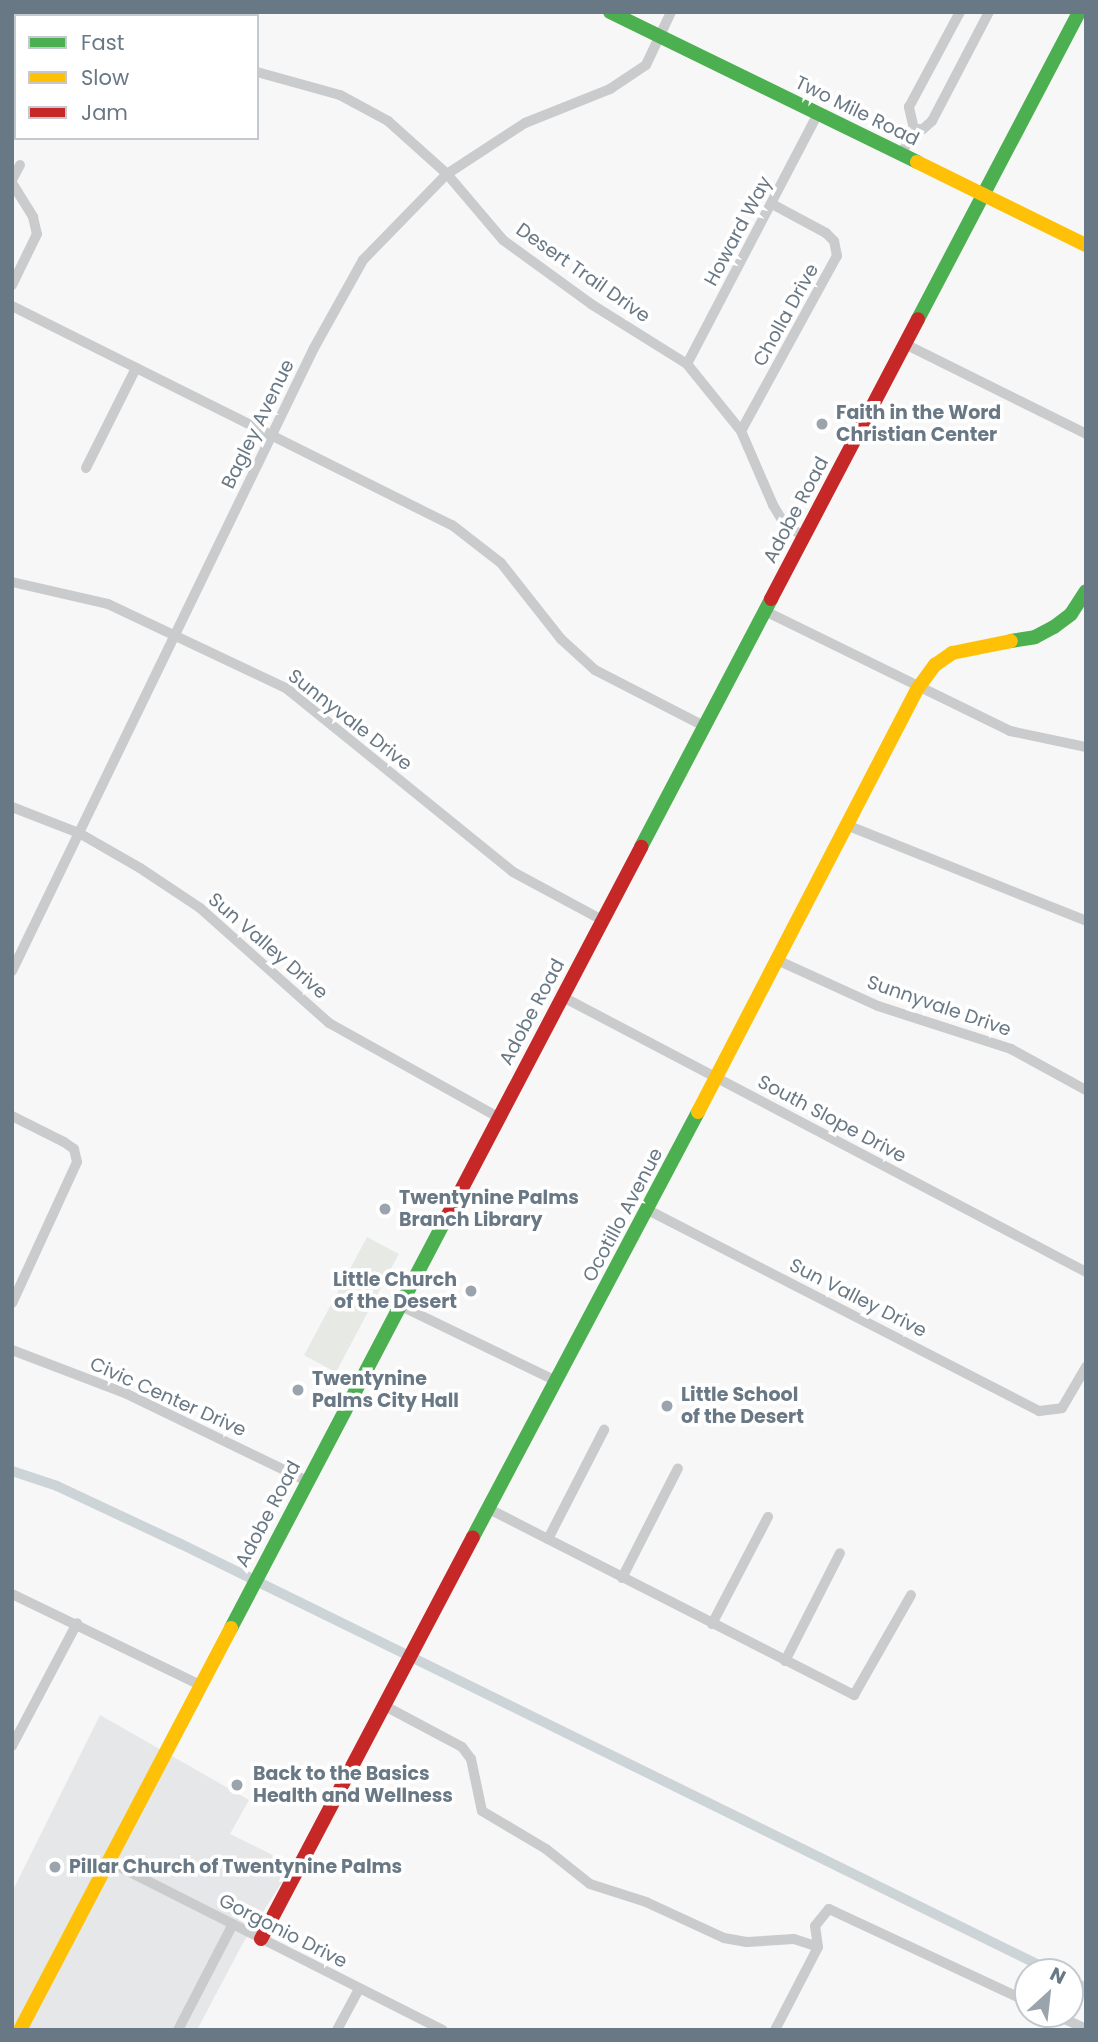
<!DOCTYPE html>
<style>
body{margin:0}
#map{position:relative;width:1098px;height:2042px;overflow:hidden;background:#f7f7f7;font-family:Poppins,sans-serif}
div>[style]{position:absolute}
.built>*{inset:0;background:#e6e7e8}
.green>*{inset:0;background:#e6e9e4;transform-origin:0 0}
.canal>*{height:10px;margin:-5px;padding:0 5px;transform-origin:5px;border-radius:5px;background:#cdd4d8}
.street>*{height:10px;margin:-5px;padding:0 5px;transform-origin:5px;border-radius:5px;background:#cacbcc}
.fast>*{height:14px;margin:-7px;padding:0 7px;transform-origin:7px;border-radius:7px;background:#4caf50}
.slow>*{height:14px;margin:-7px;padding:0 7px;transform-origin:7px;border-radius:7px;background:#ffc107}
.jam>*{height:14px;margin:-7px;padding:0 7px;transform-origin:7px;border-radius:7px;background:#c62828}
.dots>*{width:19px;height:19px;translate:-50% -50%;box-sizing:border-box;border:4px solid #fff;border-radius:50%}
span{translate:-50% -50%;white-space:nowrap;text-align:center;line-height:1.15;-webkit-text-stroke:7px #fff;paint-order:stroke}
.street-label{font-size:19px;color:#697885}
.poi-label{font-size:19px;color:#697885;font-weight:700}
.left{translate:0 -50%;text-align:left}
.right{translate:-100% -50%;text-align:right}
.frame{position:absolute;inset:0;border:14px solid #697885;pointer-events:none}
.legend{position:absolute;left:14px;top:14px;width:245px;height:126px;box-sizing:border-box;background:#fff;border:2px solid #c3c9ce;margin:0;padding:9px 12px;list-style:none;font-size:21px;color:#697885}
.legend li{display:flex;align-items:center;gap:14px;height:35px}
.legend b{width:35px;border:2px solid #c3c9ce}
.north{position:absolute;left:1014px;top:1958px;width:70px;height:70px;box-sizing:border-box;background:#fff;border:2px solid #c3c9ce;border-radius:50%;rotate:27deg;font-size:19px;font-weight:700;line-height:28px;text-align:center;color:#697885}
.north::after{content:'';display:block;margin:auto;width:24px;height:32px;background:#9ba4ad;clip-path:polygon(50% 0,100% 100%,50% 72%,0 100%)}
</style>
<div id="map">
<div class="built">
<i style="clip-path:polygon(100px 1715px,249px 1800px,230px 1834px,293px 1865px,243px 1943px,197px 2030px,12px 2030px,12px 1892px)"></i>
</div>
<div class="green">
<i style="left:367px;top:1237px;width:36px;height:134px;rotate:28deg"></i>
</div>
<div class="canal">
<i style="left:12px;top:1471px;width:47px;rotate:18.4deg"></i>
<i style="left:57px;top:1486px;width:137px;rotate:25.1deg"></i>
<i style="left:181px;top:1544px;width:971px;rotate:26.14deg"></i>
<i style="left:1070px;top:1980px;width:18px;rotate:27deg"></i>
</div>
<div class="street">
<i style="left:110px;top:12px;width:7px;rotate:34deg"></i>
<i style="left:257px;top:72px;width:86px;rotate:15.5deg"></i>
<i style="left:340px;top:95px;width:55px;rotate:28.4deg"></i>
<i style="left:388px;top:121px;width:79px;rotate:41.9deg"></i>
<i style="left:447px;top:174px;width:87px;rotate:49.7deg"></i>
<i style="left:503px;top:240px;width:109px;rotate:36deg"></i>
<i style="left:591px;top:304px;width:113px;rotate:32deg"></i>
<i style="left:687px;top:364px;width:86px;rotate:51.1deg"></i>
<i style="left:741px;top:431px;width:81px;rotate:66.6deg"></i>
<i style="left:773px;top:505px;width:21px;rotate:59deg"></i>
<i style="left:784px;top:523px;width:24px;rotate:35deg"></i>
<i style="left:914px;top:129px;width:9px"></i>
<i style="left:923px;top:129px;width:12px;rotate:-42deg"></i>
<i style="left:932px;top:121px;width:123px;rotate:-62.4deg"></i>
<i style="left:914px;top:129px;width:23px;rotate:-103deg"></i>
<i style="left:909px;top:107px;width:108px;rotate:-61.8deg"></i>
<i style="left:902px;top:153px;width:27px;rotate:-63deg"></i>
<i style="left:12px;top:180px;width:17px;rotate:-62deg"></i>
<i style="left:12px;top:183px;width:40px;rotate:58deg"></i>
<i style="left:33px;top:217px;width:17px;rotate:77deg"></i>
<i style="left:37px;top:234px;width:57px;rotate:116.1deg"></i>
<i style="left:12px;top:306px;width:491px;rotate:26.5deg"></i>
<i style="left:452px;top:525px;width:62px;rotate:37.8deg"></i>
<i style="left:501px;top:563px;width:97px;rotate:51.7deg"></i>
<i style="left:561px;top:639px;width:46px;rotate:42.4deg"></i>
<i style="left:595px;top:670px;width:123px;rotate:27.2deg"></i>
<i style="left:905px;top:344px;width:202px;rotate:26.4deg"></i>
<i style="left:687px;top:364px;width:283px;rotate:-62.4deg"></i>
<i style="left:741px;top:431px;width:200px;rotate:-61.3deg"></i>
<i style="left:837px;top:256px;width:15px;rotate:-101deg"></i>
<i style="left:834px;top:241px;width:11px;rotate:-135deg"></i>
<i style="left:826px;top:233px;width:61px;rotate:-151.8deg"></i>
<i style="left:86px;top:468px;width:112px;rotate:-63.4deg"></i>
<i style="left:12px;top:582px;width:98px;rotate:12.9deg"></i>
<i style="left:108px;top:604px;width:197px;rotate:25.3deg"></i>
<i style="left:286px;top:688px;width:292px;rotate:39deg"></i>
<i style="left:513px;top:872px;width:101px;rotate:28.3deg"></i>
<i style="left:765px;top:611px;width:273px;rotate:26.1deg"></i>
<i style="left:1010px;top:731px;width:78px;rotate:11.9deg"></i>
<i style="left:12px;top:807px;width:72px;rotate:21.2deg"></i>
<i style="left:79px;top:833px;width:70px;rotate:29.8deg"></i>
<i style="left:140px;top:868px;width:72px;rotate:33.7deg"></i>
<i style="left:200px;top:908px;width:173px;rotate:41.7deg"></i>
<i style="left:329px;top:1023px;width:193px;rotate:29.1deg"></i>
<i style="left:849px;top:826px;width:255px;rotate:21.8deg"></i>
<i style="left:777px;top:960px;width:111px;rotate:24.5deg"></i>
<i style="left:878px;top:1006px;width:140px;rotate:17.9deg"></i>
<i style="left:1011px;top:1049px;width:85px;rotate:28.7deg"></i>
<i style="left:12px;top:971px;width:692px;rotate:-64.14deg"></i>
<i style="left:314px;top:348px;width:101px;rotate:-60.9deg"></i>
<i style="left:363px;top:260px;width:120px;rotate:-45.7deg"></i>
<i style="left:447px;top:174px;width:93px;rotate:-33.2deg"></i>
<i style="left:525px;top:123px;width:92px;rotate:-21.8deg"></i>
<i style="left:610px;top:89px;width:43px;rotate:-33.7deg"></i>
<i style="left:646px;top:65px;width:59px;rotate:-64.7deg"></i>
<i style="left:561px;top:996px;width:593px;rotate:27.73deg"></i>
<i style="left:12px;top:1116px;width:58px;rotate:26.6deg"></i>
<i style="left:64px;top:1142px;width:12px;rotate:35deg"></i>
<i style="left:74px;top:1149px;width:13px;rotate:77deg"></i>
<i style="left:77px;top:1162px;width:155px;rotate:114.7deg"></i>
<i style="left:648px;top:1210px;width:440px;rotate:27.2deg"></i>
<i style="left:1039px;top:1411px;width:23px;rotate:-7deg"></i>
<i style="left:1062px;top:1408px;width:48px;rotate:-59.7deg"></i>
<i style="left:399px;top:1305px;width:174px;rotate:25.8deg"></i>
<i style="left:12px;top:1350px;width:123px;rotate:20.9deg"></i>
<i style="left:127px;top:1394px;width:200px;rotate:25.8deg"></i>
<i style="left:489px;top:1509px;width:410px;rotate:27deg"></i>
<i style="left:854px;top:1695px;width:115px;rotate:-60.3deg"></i>
<i style="left:548px;top:1539px;width:123px;rotate:-62.8deg"></i>
<i style="left:622px;top:1578px;width:123px;rotate:-63deg"></i>
<i style="left:12px;top:1594px;width:209px;rotate:25.8deg"></i>
<i style="left:712px;top:1624px;width:121px;rotate:-62.4deg"></i>
<i style="left:785px;top:1661px;width:121px;rotate:-63deg"></i>
<i style="left:385px;top:1706px;width:87px;rotate:28deg"></i>
<i style="left:462px;top:1747px;width:15px;rotate:53deg"></i>
<i style="left:471px;top:1759px;width:53px;rotate:78.1deg"></i>
<i style="left:482px;top:1811px;width:74px;rotate:30.7deg"></i>
<i style="left:546px;top:1849px;width:56px;rotate:38.5deg"></i>
<i style="left:590px;top:1884px;width:59px;rotate:17.8deg"></i>
<i style="left:646px;top:1902px;width:86px;rotate:24.8deg"></i>
<i style="left:724px;top:1938px;width:23px;rotate:10deg"></i>
<i style="left:747px;top:1942px;width:47px;rotate:-3.7deg"></i>
<i style="left:794px;top:1939px;width:25px;rotate:18deg"></i>
<i style="left:12px;top:1746px;width:139px;rotate:-62.1deg"></i>
<i style="left:108px;top:1861px;width:375px;rotate:26.8deg"></i>
<i style="left:1054px;top:2014px;width:35px;rotate:25deg"></i>
<i style="left:178px;top:2030px;width:119px;rotate:-62.6deg"></i>
<i style="left:337px;top:2030px;width:47px;rotate:-61.8deg"></i>
<i style="left:775px;top:2030px;width:93px;rotate:-62.6deg"></i>
<i style="left:818px;top:1947px;width:21px;rotate:-98deg"></i>
<i style="left:815px;top:1926px;width:22px;rotate:-51deg"></i>
<i style="left:829px;top:1909px;width:220px;rotate:25deg"></i>
</div>
<div class="fast">
<i style="left:610px;top:12px;width:342px;rotate:26deg"></i>
<i style="left:918px;top:319px;width:347px;rotate:-62.3deg"></i>
<i style="left:1011px;top:641px;width:24px;rotate:-9deg"></i>
<i style="left:1035px;top:637px;width:21px;rotate:-28deg"></i>
<i style="left:1054px;top:627px;width:21px;rotate:-37deg"></i>
<i style="left:1071px;top:614px;width:27px;rotate:-57deg"></i>
<i style="left:641px;top:847px;width:280px;rotate:-62.3deg"></i>
<i style="left:473px;top:1537px;width:481px;rotate:-62.1deg"></i>
<i style="left:231px;top:1628px;width:467px;rotate:-62.3deg"></i>
</div>
<div class="slow">
<i style="left:917px;top:162px;width:188px;rotate:26.2deg"></i>
<i style="left:698px;top:1112px;width:478px;rotate:-62.6deg"></i>
<i style="left:918px;top:688px;width:29px;rotate:-54deg"></i>
<i style="left:935px;top:665px;width:21px;rotate:-35deg"></i>
<i style="left:952px;top:653px;width:60px;rotate:-11.5deg"></i>
<i style="left:20px;top:2030px;width:454px;rotate:-62.3deg"></i>
</div>
<div class="jam">
<i style="left:771px;top:599px;width:316px;rotate:-62.3deg"></i>
<i style="left:448px;top:1215px;width:416px;rotate:-62.3deg"></i>
<i style="left:261px;top:1939px;width:454px;rotate:-62.2deg"></i>
</div>
<div class="dots">
<i style="left:822px;top:424px;background:#9ba4ad"></i>
<i style="left:385px;top:1209px;background:#9ba4ad"></i>
<i style="left:471px;top:1291px;background:#9ba4ad"></i>
<i style="left:298px;top:1390px;background:#9ba4ad"></i>
<i style="left:667px;top:1406px;background:#9ba4ad"></i>
<i style="left:237px;top:1785px;background:#9ba4ad"></i>
<i style="left:55px;top:1867px;background:#9ba4ad"></i>
</div>
<div class="street-label">
<span style="left:857px;top:111px;rotate:26deg">Two Mile Road</span>
<span style="left:738px;top:231px;rotate:-62deg">Howard Way</span>
<span style="left:583px;top:273px;rotate:35deg">Desert Trail Drive</span>
<span style="left:786px;top:315px;rotate:-61deg">Cholla Drive</span>
<span style="left:258px;top:424px;rotate:-64deg">Bagley Avenue</span>
<span style="left:796px;top:510px;rotate:-62deg">Adobe Road</span>
<span style="left:350px;top:720px;rotate:38deg">Sunnyvale Drive</span>
<span style="left:268px;top:946px;rotate:41deg">Sun Valley Drive</span>
<span style="left:939px;top:1006px;rotate:19deg">Sunnyvale Drive</span>
<span style="left:532px;top:1012px;rotate:-62deg">Adobe Road</span>
<span style="left:832px;top:1119px;rotate:28deg">South Slope Drive</span>
<span style="left:623px;top:1215px;rotate:-62deg">Ocotillo Avenue</span>
<span style="left:858px;top:1298px;rotate:27deg">Sun Valley Drive</span>
<span style="left:168px;top:1397px;rotate:24deg">Civic Center Drive</span>
<span style="left:268px;top:1514px;rotate:-62deg">Adobe Road</span>
<span style="left:283px;top:1931px;rotate:27deg">Gorgonio Drive</span>
</div>
<div class="poi-label">
<span class="left" style="left:836px;top:424px">Faith in the Word<br>Christian Center</span>
<span class="left" style="left:399px;top:1209px">Twentynine Palms<br>Branch Library</span>
<span class="right" style="left:457px;top:1291px">Little Church<br>of the Desert</span>
<span class="left" style="left:312px;top:1390px">Twentynine<br>Palms City Hall</span>
<span class="left" style="left:681px;top:1406px">Little School<br>of the Desert</span>
<span class="left" style="left:253px;top:1785px">Back to the Basics<br>Health and Wellness</span>
<span class="left" style="left:69px;top:1867px">Pillar Church of Twentynine Palms</span>
</div>
<div class="frame"></div>
<ul class="legend">
<li><b style="height:9px;background:#4caf50"></b>Fast</li>
<li><b style="height:9px;background:#ffc107"></b>Slow</li>
<li><b style="height:9px;background:#c62828"></b>Jam</li>
</ul>
<div class="north">N</div>
</div>
